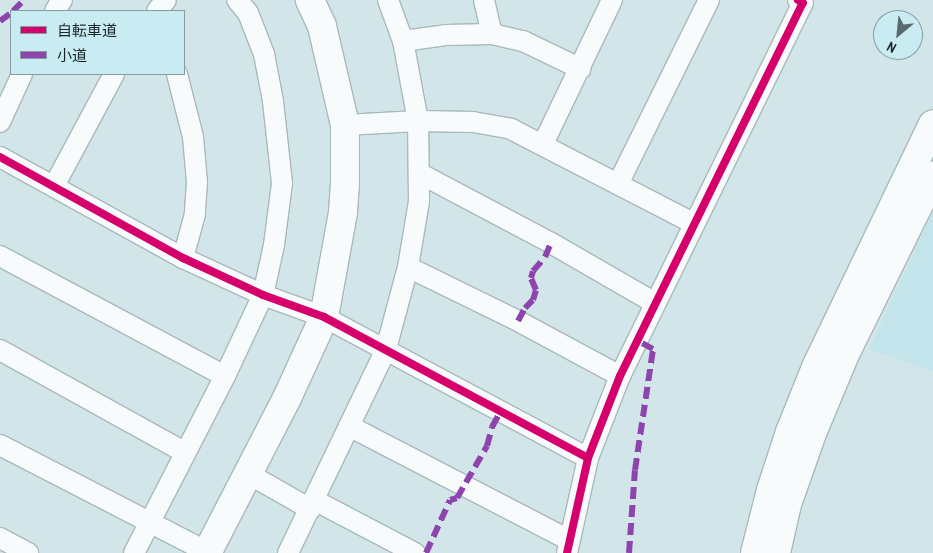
<!DOCTYPE html>
<meta charset="utf-8">
<style>
body{margin:0}
#map{position:relative;width:933px;height:553px;overflow:hidden;background:#d2e6e9;font-family:"Archivo Narrow","Noto Sans JP",sans-serif}
div>[style]{position:absolute}
.built>*{inset:0;background:#c2e4ea}
.roads{filter:drop-shadow(1px 0 #a9b8bb) drop-shadow(-1px 0 #a9b8bb) drop-shadow(0 1px #a9b8bb) drop-shadow(0 -1px #a9b8bb)}
.street>*{height:20px;margin:-10px;padding:0 10px;transform-origin:10px;border-radius:10px;background:#f8fbfc}
.secondary>*{height:28px;margin:-14px;padding:0 14px;transform-origin:14px;border-radius:14px;background:#f8fbfc}
.quiet>*{height:6px;margin-top:-3px;transform-origin:0;background:repeating-linear-gradient(90deg,#8e44ad 0 12px,transparent 0 18px)}
.cycleway>*{height:8px;margin:-4px;padding:0 4px;transform-origin:4px;border-radius:4px;background:#d6006c}
span{translate:-50% -50%;white-space:nowrap;text-align:center;line-height:1.15;-webkit-text-stroke:5px #c9ecf2;paint-order:stroke}
.legend{position:absolute;left:10px;top:10px;width:175px;height:65px;box-sizing:border-box;background:#c9ecf2;border:1px solid #839da2;margin:0;padding:6px 9px;list-style:none;font-size:15px;color:#192729}
.legend li{display:flex;align-items:center;gap:10px;height:25px}
.legend b{width:25px;border:1px solid #839da2}
.north{position:absolute;left:873px;top:10px;width:50px;height:50px;box-sizing:border-box;background:#c9ecf2;border:1px solid #839da2;border-radius:50%;rotate:208deg;font-size:14px;font-weight:700;line-height:20px;text-align:center;color:#192729}
.north::after{content:'';display:block;margin:auto;width:18px;height:22px;background:#5a6a6c;clip-path:polygon(50% 0,100% 100%,50% 72%,0 100%)}
</style>
<div id="map">
<div class="built">
<i style="clip-path:polygon(933px 212px,933px 371px,869px 349px)"></i>
</div>
<div class="roads">
<div class="street">
<i style="left:484px;top:0;width:35px;rotate:77deg"></i>
<i style="left:55px;top:11px;width:13px;rotate:-58deg"></i>
<i style="left:157px;top:11px;width:14px;rotate:-51deg"></i>
<i style="left:403px;top:41px;width:43px;rotate:-7.9deg"></i>
<i style="left:446px;top:35px;width:46px;rotate:-1.2deg"></i>
<i style="left:492px;top:34px;width:32px;rotate:13deg"></i>
<i style="left:523px;top:41px;width:64px;rotate:25.8deg"></i>
<i style="left:177px;top:74px;width:65px;rotate:75.7deg"></i>
<i style="left:193px;top:137px;width:45px;rotate:84.9deg"></i>
<i style="left:197px;top:182px;width:32px;rotate:94deg"></i>
<i style="left:195px;top:214px;width:46px;rotate:105.3deg"></i>
<i style="left:0;top:122px;width:53px;rotate:-65.4deg"></i>
<i style="left:345px;top:125px;width:73px;rotate:-3.1deg"></i>
<i style="left:418px;top:121px;width:55px;rotate:1deg"></i>
<i style="left:473px;top:122px;width:39px;rotate:10deg"></i>
<i style="left:511px;top:129px;width:205px;rotate:27.3deg"></i>
<i style="left:543px;top:144px;width:160px;rotate:-64.4deg"></i>
<i style="left:0;top:157px;width:209px;rotate:28.9deg"></i>
<i style="left:183px;top:258px;width:88px;rotate:24.8deg"></i>
<i style="left:263px;top:295px;width:65px;rotate:19.8deg"></i>
<i style="left:324px;top:317px;width:299px;rotate:28.1deg"></i>
<i style="left:419px;top:173px;width:149px;rotate:27.9deg"></i>
<i style="left:551px;top:243px;width:120px;rotate:30deg"></i>
<i style="left:618px;top:184px;width:205px;rotate:-63.7deg"></i>
<i style="left:54px;top:186px;width:127px;rotate:-61.8deg"></i>
<i style="left:0;top:256px;width:255px;rotate:28.1deg"></i>
<i style="left:408px;top:267px;width:123px;rotate:26.1deg"></i>
<i style="left:518px;top:321px;width:116px;rotate:28.3deg"></i>
<i style="left:0;top:350px;width:210px;rotate:29deg"></i>
<i style="left:349px;top:426px;width:248px;rotate:27.4deg"></i>
<i style="left:0;top:445px;width:233px;rotate:27.3deg"></i>
<i style="left:247px;top:473px;width:73px;rotate:29.7deg"></i>
<i style="left:314px;top:500px;width:114px;rotate:27.7deg"></i>
<i style="left:0;top:538px;width:32px;rotate:28deg"></i>
<i style="left:134px;top:553px;width:199px;rotate:-62.8deg"></i>
<i style="left:225px;top:376px;width:89px;rotate:-64.9deg"></i>
<i style="left:263px;top:295px;width:51px;rotate:-77.6deg"></i>
<i style="left:274px;top:245px;width:63px;rotate:-82.6deg"></i>
<i style="left:282px;top:183px;width:82px;rotate:-96.3deg"></i>
<i style="left:273px;top:101px;width:48px;rotate:-100.8deg"></i>
<i style="left:264px;top:54px;width:44px;rotate:-111.3deg"></i>
<i style="left:248px;top:13px;width:17px;rotate:-130deg"></i>
<i style="left:288px;top:553px;width:226px;rotate:-64.3deg"></i>
<i style="left:386px;top:349px;width:85px;rotate:-75deg"></i>
<i style="left:408px;top:267px;width:67px;rotate:-80.5deg"></i>
<i style="left:419px;top:201px;width:80px;rotate:-90.7deg"></i>
<i style="left:418px;top:121px;width:81px;rotate:-100.6deg"></i>
<i style="left:403px;top:41px;width:44px;rotate:-110.1deg"></i>
<i style="left:567px;top:553px;width:97px;rotate:-77.5deg"></i>
<i style="left:588px;top:458px;width:88px;rotate:-68.7deg"></i>
<i style="left:620px;top:376px;width:415px;rotate:-63.9deg"></i>
<i style="left:803px;top:3px;width:6px;rotate:-149deg"></i>
</div>
<div class="secondary">
<i style="left:207px;top:553px;width:174px;rotate:-62.7deg"></i>
<i style="left:287px;top:398px;width:89px;rotate:-65.4deg"></i>
<i style="left:324px;top:317px;width:107px;rotate:-79.7deg"></i>
<i style="left:343px;top:212px;width:27px;rotate:-86deg"></i>
<i style="left:345px;top:185px;width:60px;rotate:-90deg"></i>
<i style="left:345px;top:125px;width:102px;rotate:-103.1deg"></i>
<i style="left:322px;top:26px;width:29px;rotate:-115deg"></i>
<i style="left:755px;top:553px;width:65px;rotate:-75.7deg"></i>
<i style="left:771px;top:490px;width:61px;rotate:-71.9deg"></i>
<i style="left:790px;top:432px;width:72px;rotate:-68.1deg"></i>
<i style="left:817px;top:365px;width:267px;rotate:-64.3deg"></i>
<i style="left:776px;top:553px;width:50px;rotate:-77.3deg"></i>
<i style="left:787px;top:504px;width:75px;rotate:-70.6deg"></i>
<i style="left:812px;top:433px;width:86px;rotate:-67.3deg"></i>
<i style="left:845px;top:354px;width:199px;rotate:-63.7deg"></i>
</div>
</div>
<div class="quiet">
<i style="left:13px;top:11px;width:16px;rotate:-45deg"></i>
<i style="left:0;top:21px;width:14px;rotate:-36deg"></i>
<i style="left:518px;top:321px;width:15px;rotate:-62deg"></i>
<i style="left:525px;top:308px;width:11px;rotate:-45deg"></i>
<i style="left:533px;top:300px;width:10px;rotate:-73deg"></i>
<i style="left:536px;top:290px;width:13px;rotate:-113deg"></i>
<i style="left:531px;top:278px;width:7px;rotate:-74deg"></i>
<i style="left:533px;top:271px;width:18px;rotate:-49deg"></i>
<i style="left:545px;top:257px;width:15px;rotate:-67deg"></i>
<i style="left:426px;top:553px;width:58px;rotate:-65.6deg"></i>
<i style="left:450px;top:500px;width:7px;rotate:-16deg"></i>
<i style="left:457px;top:498px;width:60px;rotate:-60deg"></i>
<i style="left:487px;top:446px;width:20px;rotate:-75deg"></i>
<i style="left:492px;top:427px;width:18px;rotate:-61deg"></i>
<i style="left:629px;top:553px;width:83px;rotate:-85.9deg"></i>
<i style="left:635px;top:470px;width:122px;rotate:-81.5deg"></i>
<i style="left:653px;top:349px;width:18px;rotate:-151deg"></i>
</div>
<div class="cycleway">
<i style="left:0;top:157px;width:209px;rotate:28.9deg"></i>
<i style="left:183px;top:258px;width:88px;rotate:24.8deg"></i>
<i style="left:263px;top:295px;width:65px;rotate:19.8deg"></i>
<i style="left:324px;top:317px;width:299px;rotate:28.1deg"></i>
<i style="left:567px;top:553px;width:97px;rotate:-77.5deg"></i>
<i style="left:588px;top:458px;width:88px;rotate:-68.7deg"></i>
<i style="left:620px;top:376px;width:415px;rotate:-63.9deg"></i>
<i style="left:803px;top:3px;width:6px;rotate:-149deg"></i>
</div>
<ul class="legend">
<li><b style="height:6px;background:#d6006c"></b>自転車道</li>
<li><b style="height:6px;background:#8e44ad"></b>小道</li>
</ul>
<div class="north">N</div>
</div>
